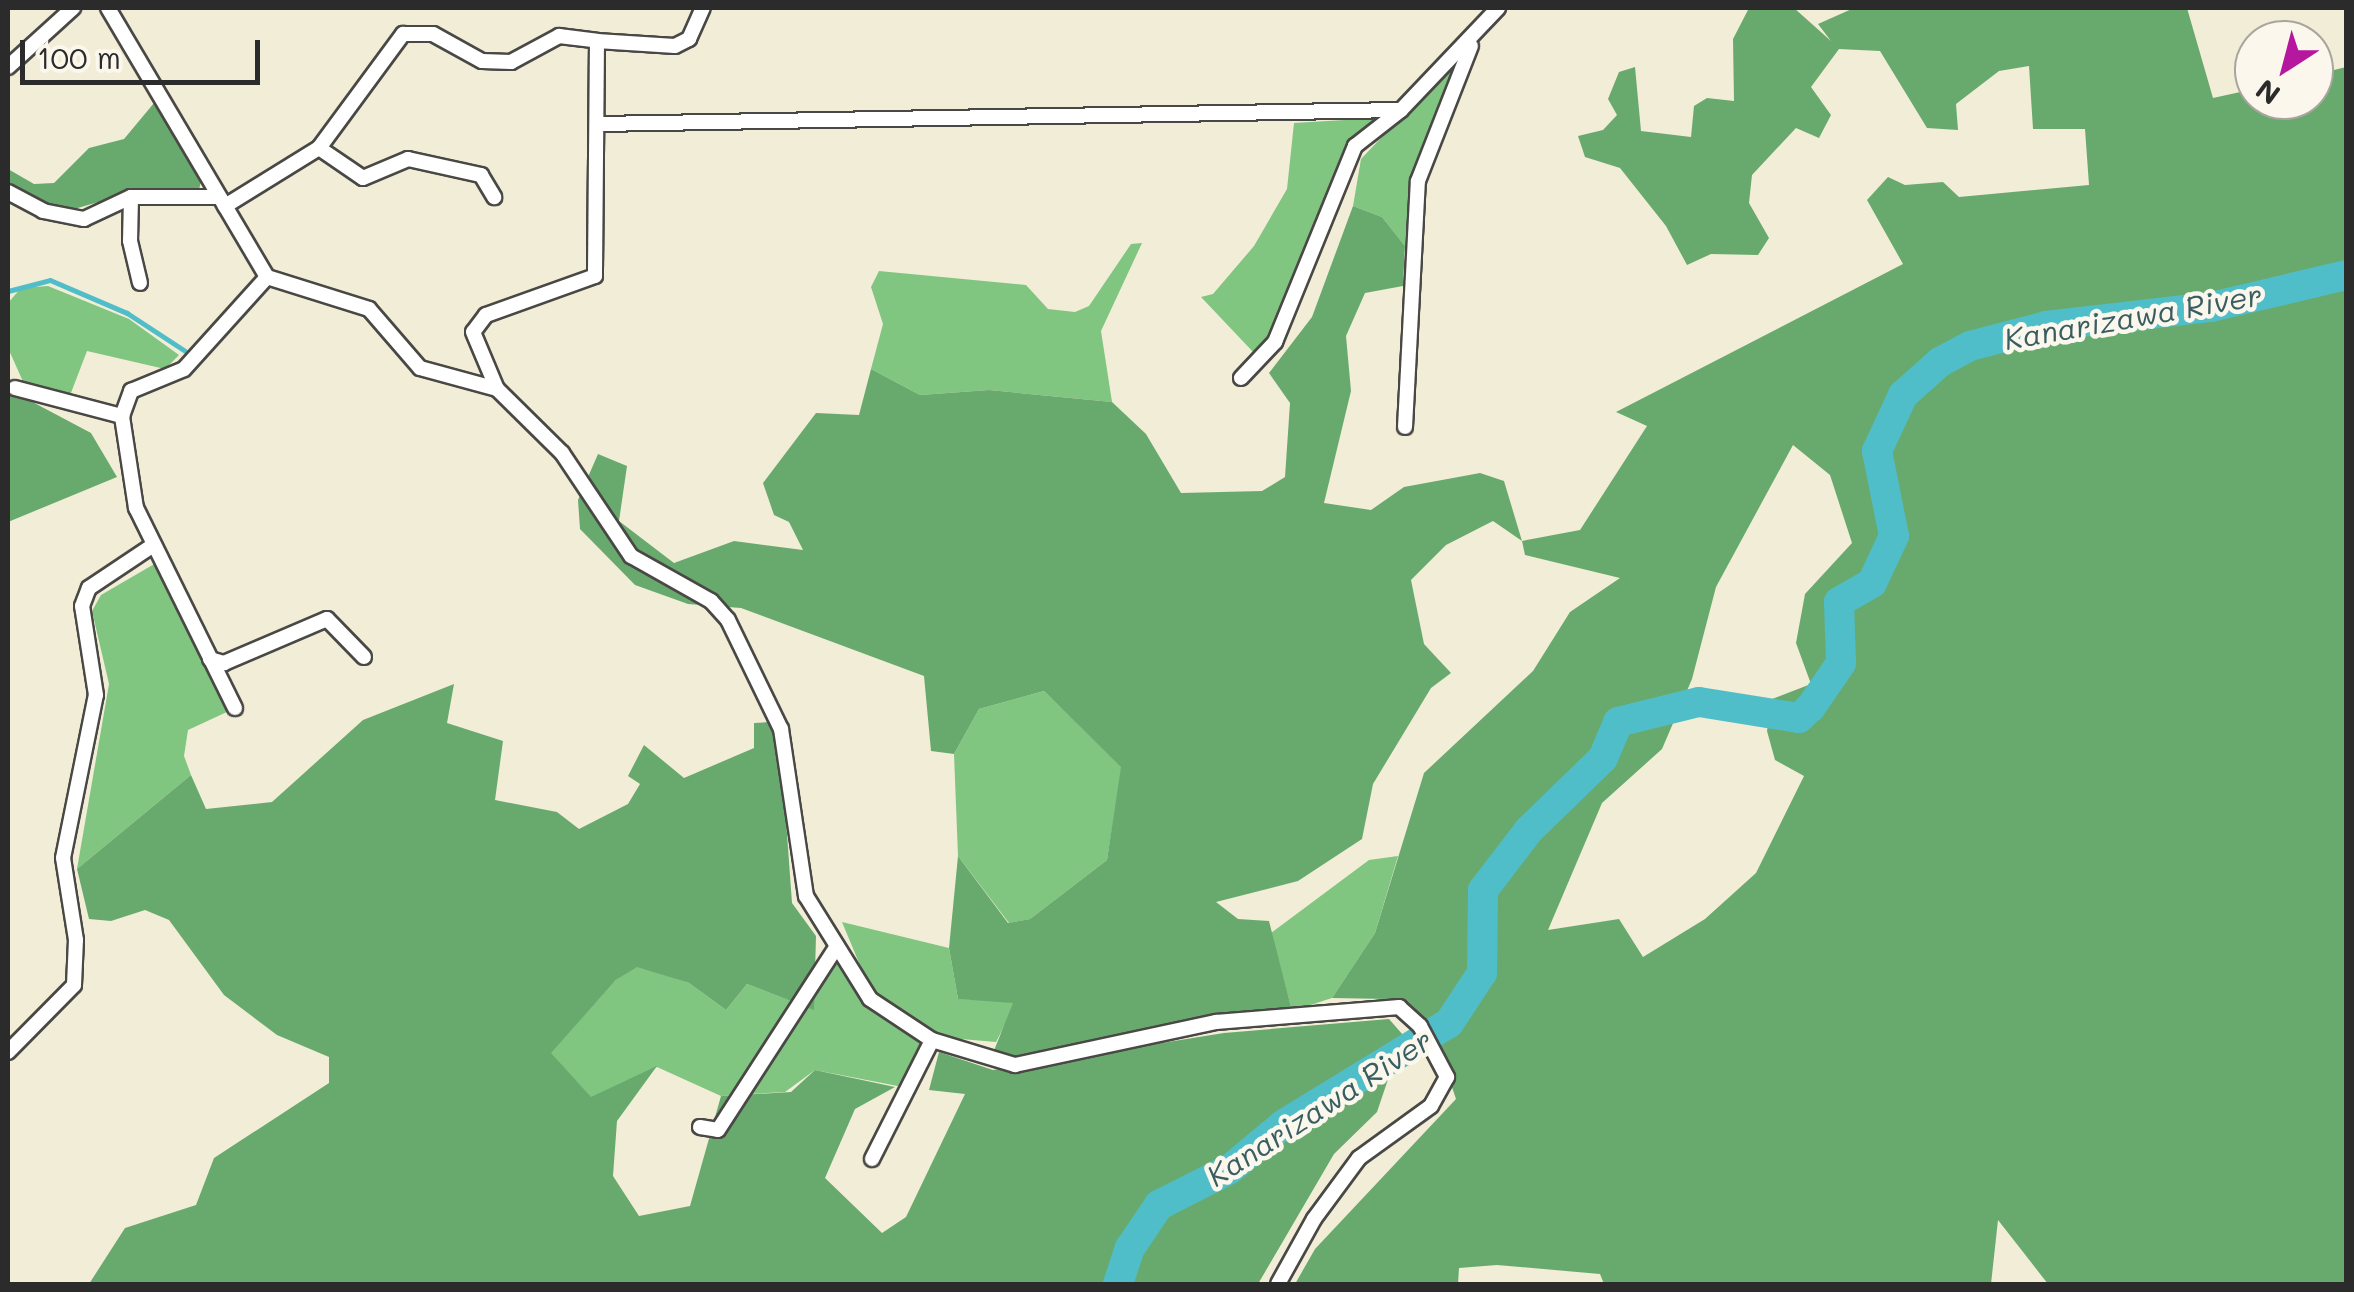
<!DOCTYPE html>
<style>
body{margin:0}
#map{position:relative;width:2354px;height:1292px;overflow:hidden;background:#f2edd7;font-family:Mali,sans-serif}
div>[style]{position:absolute}
.green>*{inset:0;background:#80c580}
.forest>*{inset:0;background:#68aa6e}
.stream>*{height:5px;margin:-2.5px;padding:0 2.5px;transform-origin:2.5px;border-radius:2.5px;background:#50bec8}
.river>*{height:30px;margin:-15px;padding:0 15px;transform-origin:15px;border-radius:15px;background:#50bec8}
.roads{filter:drop-shadow(2px 0 #494845) drop-shadow(-2px 0 #494845) drop-shadow(0 2px #494845) drop-shadow(0 -2px #494845)}
.minor>*{height:14px;margin:-7px;padding:0 7px;transform-origin:7px;border-radius:7px;background:#fff}
span{translate:-50% -50%;white-space:nowrap;text-align:center;line-height:1.15;-webkit-text-stroke:9px #fbf7ec;paint-order:stroke}
.water-label{font-size:30px;color:#385e62;font-style:italic}
.frame{position:absolute;inset:0;border:10px solid #2b2b2b;pointer-events:none}
.north{position:absolute;left:2234px;top:20px;width:100px;height:100px;box-sizing:border-box;background:#fbf7ec;border:2px solid #a8a59f;border-radius:50%;rotate:216deg;font-size:28px;font-weight:700;line-height:40px;text-align:center;color:#2b2b2b}
.north::after{content:'';display:block;margin:auto;width:35px;height:45px;background:#b5179e;clip-path:polygon(50% 0,100% 100%,50% 72%,0 100%)}
.scale{position:absolute;left:20px;top:40px;width:240px;height:45px;box-sizing:border-box;border:5px solid #2b2b2b;border-top:0;padding-left:12px;font-size:30px;line-height:35px;white-space:nowrap;color:#2b2b2b;-webkit-text-stroke:8px #fbf7ec;paint-order:stroke}
</style>
<div id="map">
<div class="green">
<i style="clip-path:polygon(1457px 58px,1412px 174px,1405px 246px,1382px 217px,1353px 206px,1361px 159px)"></i>
<i style="clip-path:polygon(1378px 118px,1350px 144px,1271px 336px,1255px 354px,1201px 297px,1213px 294px,1254px 246px,1287px 189px,1294px 123px)"></i>
<i style="clip-path:polygon(1142px 243px,1101px 331px,1112px 402px,989px 390px,920px 395px,871px 369px,883px 324px,871px 287px,879px 271px,1026px 285px,1048px 309px,1075px 312px,1089px 306px,1131px 244px)"></i>
<i style="clip-path:polygon(48px 286px,129px 319px,179px 355px,165px 369px,87px 351px,69px 398px,25px 386px,8px 348px,8px 303px,21px 288px)"></i>
<i style="clip-path:polygon(156px 563px,229px 711px,188px 730px,184px 756px,191px 775px,77px 869px,109px 684px,92px 611px,101px 595px)"></i>
<i style="clip-path:polygon(1044px 691px,1122px 767px,1107px 860px,1030px 919px,1009px 923px,958px 856px,954px 754px,979px 709px)"></i>
<i style="clip-path:polygon(1398px 856px,1375px 933px,1332px 998px,1292px 1011px,1271px 933px,1369px 860px)"></i>
<i style="clip-path:polygon(842px 922px,949px 948px,958px 999px,1017px 1001px,996px 1042px,938px 1037px,872px 994px)"></i>
<i style="clip-path:polygon(839px 958px,865px 1003px,925px 1043px,908px 1088px,815px 1070px,785px 1092px,749px 1094px)"></i>
<i style="clip-path:polygon(637px 966px,689px 983px,726px 1010px,747px 984px,794px 1002px,736px 1095px,721px 1096px,657px 1067px,591px 1098px,550px 1053px,616px 980px)"></i>
</div>
<div class="forest">
<i style="clip-path:polygon(evenodd,1749px 8px,1794px 8px,1831px 41px,1818px 24px,1854px 8px,2187px 8px,2213px 98px,2254px 89px,2254px 100px,2314px 100px,2314px 75px,2346px 67px,2346px 1284px,2048px 1284px,1998px 1220px,1991px 1284px,1604px 1284px,1600px 1274px,1497px 1265px,1459px 1268px,1458px 1284px,1295px 1284px,1315px 1249px,1456px 1099px,1430px 1022px,1388px 999px,1332px 998px,1375px 933px,1424px 773px,1533px 671px,1570px 612px,1620px 578px,1525px 555px,1522px 541px,1493px 521px,1446px 545px,1411px 580px,1424px 644px,1451px 673px,1431px 688px,1373px 784px,1362px 839px,1298px 881px,1216px 902px,1238px 919px,1269px 921px,1292px 1011px,1007px 1062px,991px 1058px,1013px 1003px,958px 999px,949px 948px,958px 856px,1008px 923px,1030px 919px,1107px 860px,1121px 767px,1044px 691px,979px 709px,954px 754px,931px 751px,924px 676px,741px 608px,688px 604px,635px 585px,580px 529px,578px 500px,598px 454px,627px 466px,619px 521px,674px 563px,734px 541px,803px 550px,789px 522px,774px 515px,763px 483px,816px 413px,859px 415px,871px 369px,920px 395px,989px 390px,1112px 402px,1146px 434px,1181px 493px,1262px 491px,1285px 477px,1290px 403px,1269px 373px,1312px 317px,1353px 206px,1382px 217px,1405px 246px,1403px 286px,1365px 293px,1346px 336px,1351px 391px,1324px 503px,1371px 510px,1404px 487px,1480px 473px,1504px 481px,1522px 541px,1580px 530px,1647px 426px,1616px 412px,1903px 264px,1867px 200px,1888px 177px,1905px 185px,1943px 182px,1959px 197px,2089px 185px,2085px 129px,2033px 129px,2029px 66px,1999px 71px,1956px 104px,1958px 130px,1927px 128px,1880px 51px,1839px 49px,1811px 87px,1831px 115px,1819px 138px,1796px 128px,1752px 175px,1749px 203px,1769px 238px,1758px 255px,1711px 254px,1687px 265px,1666px 226px,1620px 168px,1585px 157px,1578px 136px,1603px 130px,1617px 115px,1608px 99px,1619px 72px,1635px 67px,1641px 131px,1691px 137px,1694px 106px,1707px 98px,1734px 101px,1733px 39px,1749px 8px,1793px 445px,1830px 475px,1852px 543px,1805px 594px,1796px 643px,1811px 684px,1772px 699px,1767px 731px,1775px 760px,1804px 776px,1756px 873px,1705px 919px,1643px 957px,1619px 919px,1548px 930px,1602px 803px,1662px 749px,1692px 679px,1716px 587px,1793px 445px)"></i>
<i style="clip-path:polygon(154px 103px,201px 181px,199px 190px,143px 189px,64px 212px,8px 186px,8px 169px,34px 184px,54px 183px,89px 148px,124px 139px)"></i>
<i style="clip-path:polygon(8px 389px,91px 433px,117px 477px,8px 522px)"></i>
<i style="clip-path:polygon(454px 684px,447px 723px,503px 741px,495px 800px,557px 812px,579px 829px,628px 804px,640px 784px,628px 776px,644px 745px,684px 778px,754px 748px,754px 723px,770px 722px,782px 765px,792px 903px,816px 936px,814px 1010px,747px 984px,726px 1010px,689px 983px,637px 967px,616px 980px,551px 1053px,591px 1097px,657px 1066px,617px 1121px,613px 1176px,639px 1216px,690px 1206px,721px 1096px,791px 1092px,815px 1070px,895px 1087px,855px 1109px,825px 1178px,882px 1233px,906px 1217px,965px 1094px,929px 1090px,939px 1052px,993px 1070px,1224px 1033px,1389px 1019px,1403px 1035px,1377px 1112px,1334px 1154px,1258px 1284px,89px 1284px,125px 1228px,196px 1205px,214px 1158px,329px 1083px,329px 1057px,277px 1035px,224px 995px,169px 920px,145px 910px,111px 921px,89px 919px,77px 869px,191px 775px,206px 809px,272px 802px,363px 720px)"></i>
</div>
<div class="stream">
<i style="left:8px;top:291px;width:43px;rotate:-14.7deg"></i>
<i style="left:50px;top:280px;width:84px;rotate:23.2deg"></i>
<i style="left:127px;top:313px;width:69px;rotate:33.2deg"></i>
</div>
<div class="river">
<i style="left:1118px;top:1284px;width:38px;rotate:-72deg"></i>
<i style="left:1130px;top:1248px;width:52px;rotate:-56deg"></i>
<i style="left:1159px;top:1205px;width:80px;rotate:-26.9deg"></i>
<i style="left:1230px;top:1169px;width:70px;rotate:-39.8deg"></i>
<i style="left:1284px;top:1124px;width:193px;rotate:-31.5deg"></i>
<i style="left:1449px;top:1023px;width:60px;rotate:-56.6deg"></i>
<i style="left:1482px;top:973px;width:83px;rotate:-89.3deg"></i>
<i style="left:1483px;top:890px;width:76px;rotate:-52.5deg"></i>
<i style="left:1529px;top:830px;width:103px;rotate:-44.2deg"></i>
<i style="left:1603px;top:758px;width:39px;rotate:-67deg"></i>
<i style="left:1618px;top:722px;width:83px;rotate:-13.9deg"></i>
<i style="left:1699px;top:702px;width:101px;rotate:9.1deg"></i>
<i style="left:1799px;top:718px;width:16px;rotate:-43deg"></i>
<i style="left:1811px;top:707px;width:53px;rotate:-55.7deg"></i>
<i style="left:1841px;top:663px;width:61px;rotate:-91.9deg"></i>
<i style="left:1839px;top:602px;width:38px;rotate:-30deg"></i>
<i style="left:1872px;top:583px;width:52px;rotate:-64.9deg"></i>
<i style="left:1894px;top:536px;width:87px;rotate:-101.3deg"></i>
<i style="left:1877px;top:451px;width:62px;rotate:-65.1deg"></i>
<i style="left:1903px;top:395px;width:50px;rotate:-41.7deg"></i>
<i style="left:1940px;top:362px;width:34px;rotate:-28deg"></i>
<i style="left:1970px;top:346px;width:79px;rotate:-14.7deg"></i>
<i style="left:2046px;top:326px;width:166px;rotate:-6.6deg"></i>
<i style="left:2211px;top:307px;width:139px;rotate:-13.3deg"></i>
</div>
<div class="roads">
<div class="minor">
<i style="left:108px;top:8px;width:312px;rotate:59.4deg"></i>
<i style="left:267px;top:277px;width:107px;rotate:17.4deg"></i>
<i style="left:369px;top:309px;width:78px;rotate:49.2deg"></i>
<i style="left:420px;top:368px;width:80px;rotate:15.3deg"></i>
<i style="left:497px;top:389px;width:91px;rotate:44.6deg"></i>
<i style="left:562px;top:453px;width:124px;rotate:56.2deg"></i>
<i style="left:631px;top:556px;width:92px;rotate:29.4deg"></i>
<i style="left:711px;top:601px;width:25px;rotate:48deg"></i>
<i style="left:728px;top:620px;width:121px;rotate:64.1deg"></i>
<i style="left:781px;top:729px;width:169px;rotate:81.5deg"></i>
<i style="left:806px;top:896px;width:121px;rotate:58.1deg"></i>
<i style="left:870px;top:999px;width:74px;rotate:33.5deg"></i>
<i style="left:932px;top:1040px;width:87px;rotate:16.8deg"></i>
<i style="left:1015px;top:1065px;width:206px;rotate:-12.1deg"></i>
<i style="left:1216px;top:1022px;width:184px;rotate:-4.7deg"></i>
<i style="left:1399px;top:1007px;width:28px;rotate:42deg"></i>
<i style="left:1420px;top:1026px;width:58px;rotate:62.1deg"></i>
<i style="left:1447px;top:1077px;width:33px;rotate:119deg"></i>
<i style="left:1431px;top:1106px;width:89px;rotate:144.2deg"></i>
<i style="left:1359px;top:1158px;width:76px;rotate:126.4deg"></i>
<i style="left:1314px;top:1219px;width:74px;rotate:119deg"></i>
<i style="left:597px;top:41px;width:78px;rotate:3.7deg"></i>
<i style="left:675px;top:46px;width:16px;rotate:-27deg"></i>
<i style="left:689px;top:39px;width:34px;rotate:-66deg"></i>
<i style="left:8px;top:67px;width:88px;rotate:-42.2deg"></i>
<i style="left:598px;top:124px;width:803px;rotate:-1deg"></i>
<i style="left:319px;top:148px;width:53px;rotate:34.3deg"></i>
<i style="left:363px;top:178px;width:49px;rotate:-22.9deg"></i>
<i style="left:408px;top:159px;width:75px;rotate:12.4deg"></i>
<i style="left:481px;top:175px;width:26px;rotate:59deg"></i>
<i style="left:8px;top:192px;width:40px;rotate:28deg"></i>
<i style="left:43px;top:211px;width:42px;rotate:11deg"></i>
<i style="left:84px;top:219px;width:52px;rotate:-25.1deg"></i>
<i style="left:131px;top:197px;width:88px"></i>
<i style="left:131px;top:197px;width:44px;rotate:91.3deg"></i>
<i style="left:130px;top:241px;width:43px;rotate:76.6deg"></i>
<i style="left:225px;top:206px;width:110px;rotate:-31.7deg"></i>
<i style="left:319px;top:148px;width:142px;rotate:-53.6deg"></i>
<i style="left:403px;top:34px;width:30px"></i>
<i style="left:433px;top:34px;width:56px;rotate:28.9deg"></i>
<i style="left:482px;top:61px;width:29px;rotate:2deg"></i>
<i style="left:511px;top:62px;width:55px;rotate:-28.4deg"></i>
<i style="left:559px;top:36px;width:38px;rotate:7deg"></i>
<i style="left:597px;top:41px;width:235px;rotate:90.5deg"></i>
<i style="left:595px;top:276px;width:116px;rotate:160.3deg"></i>
<i style="left:486px;top:315px;width:21px;rotate:127deg"></i>
<i style="left:473px;top:332px;width:62px;rotate:67.2deg"></i>
<i style="left:1241px;top:378px;width:50px;rotate:-46.6deg"></i>
<i style="left:1275px;top:342px;width:212px;rotate:-67.8deg"></i>
<i style="left:1355px;top:146px;width:58px;rotate:-38deg"></i>
<i style="left:1401px;top:110px;width:141px;rotate:-46.4deg"></i>
<i style="left:15px;top:388px;width:111px;rotate:14.7deg"></i>
<i style="left:1405px;top:427px;width:246px;rotate:-87deg"></i>
<i style="left:1418px;top:181px;width:145px;rotate:-68.6deg"></i>
<i style="left:210px;top:659px;width:15px;rotate:16deg"></i>
<i style="left:224px;top:663px;width:112px;rotate:-23.1deg"></i>
<i style="left:327px;top:619px;width:53px;rotate:45.8deg"></i>
<i style="left:235px;top:708px;width:223px;rotate:-116.3deg"></i>
<i style="left:136px;top:508px;width:93px;rotate:-98.7deg"></i>
<i style="left:122px;top:416px;width:27px;rotate:-70deg"></i>
<i style="left:131px;top:391px;width:57px;rotate:-22.5deg"></i>
<i style="left:184px;top:369px;width:124px;rotate:-47.9deg"></i>
<i style="left:8px;top:1052px;width:94px;rotate:-45.4deg"></i>
<i style="left:74px;top:985px;width:45px;rotate:-87.5deg"></i>
<i style="left:76px;top:940px;width:83px;rotate:-99deg"></i>
<i style="left:63px;top:858px;width:166px;rotate:-78.6deg"></i>
<i style="left:96px;top:695px;width:90px;rotate:-98.9deg"></i>
<i style="left:82px;top:606px;width:19px;rotate:-69deg"></i>
<i style="left:89px;top:588px;width:76px;rotate:-33.7deg"></i>
<i style="left:700px;top:1127px;width:18px;rotate:9deg"></i>
<i style="left:718px;top:1130px;width:219px;rotate:-57.1deg"></i>
<i style="left:872px;top:1159px;width:133px;rotate:-63.2deg"></i>
</div>
</div>
<div class="water-label">
<span style="left:2133px;top:316px;rotate:-10deg">Kanarizawa River</span>
<span style="left:1319px;top:1107px;rotate:-33deg">Kanarizawa River</span>
</div>
<div class="frame"></div>
<div class="north">N</div>
<div class="scale">100 m</div>
</div>
